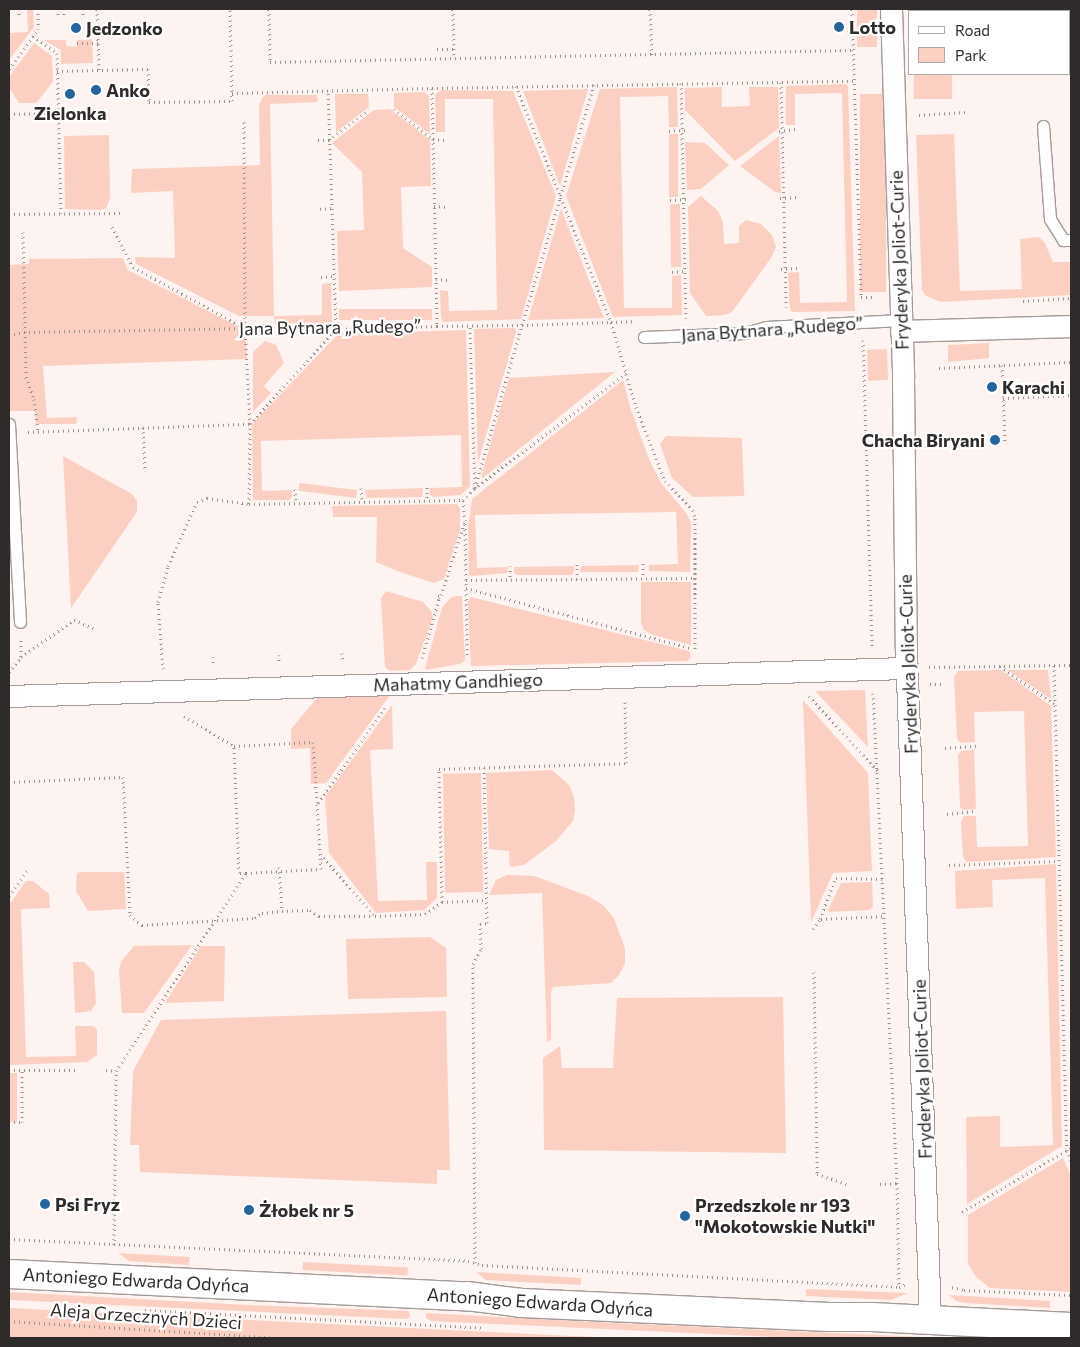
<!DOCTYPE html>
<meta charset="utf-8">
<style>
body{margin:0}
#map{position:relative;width:1080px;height:1347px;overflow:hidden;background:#fdf3f0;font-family:Commissioner,sans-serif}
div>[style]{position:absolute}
.green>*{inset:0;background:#fbd0c2;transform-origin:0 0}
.path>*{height:3px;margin-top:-1.5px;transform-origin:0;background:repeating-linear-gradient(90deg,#98918f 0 1px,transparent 0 5px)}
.roads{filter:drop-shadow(1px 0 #a39b98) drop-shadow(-1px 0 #a39b98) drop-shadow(0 1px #a39b98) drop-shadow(0 -1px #a39b98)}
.lane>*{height:11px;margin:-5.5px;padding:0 5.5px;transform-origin:5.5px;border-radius:5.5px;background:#fff}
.street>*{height:21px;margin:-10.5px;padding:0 10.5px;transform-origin:10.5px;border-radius:10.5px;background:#fff}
.secondary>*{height:28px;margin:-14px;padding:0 14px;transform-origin:14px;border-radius:14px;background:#fff}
.dots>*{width:14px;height:14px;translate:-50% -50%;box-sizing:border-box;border:2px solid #fff;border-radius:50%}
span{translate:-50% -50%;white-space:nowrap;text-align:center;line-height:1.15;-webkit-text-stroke:4.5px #fff;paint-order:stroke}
.poi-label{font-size:18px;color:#2f2b2a;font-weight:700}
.left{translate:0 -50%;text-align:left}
.right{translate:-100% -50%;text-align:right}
.street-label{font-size:18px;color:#2f2b2a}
.frame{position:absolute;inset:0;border:10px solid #2f2b2a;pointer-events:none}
.legend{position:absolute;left:908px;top:10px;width:162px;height:65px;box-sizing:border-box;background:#fff;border:1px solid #acaaaa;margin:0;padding:6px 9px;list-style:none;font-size:15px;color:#2f2b2a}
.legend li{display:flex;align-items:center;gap:10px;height:25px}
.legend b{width:25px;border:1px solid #acaaaa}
</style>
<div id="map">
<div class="green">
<i style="clip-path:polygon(27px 9px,33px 9px,34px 27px,9px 60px,9px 33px,28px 32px)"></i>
<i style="left:857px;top:9px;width:20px;height:38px"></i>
<i style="left:911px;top:9px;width:39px;height:2px"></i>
<i style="clip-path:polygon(92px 39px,93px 63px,61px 64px,61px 50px,44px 40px,66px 40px,66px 46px,77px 47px,77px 40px)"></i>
<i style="clip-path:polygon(34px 43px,52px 56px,53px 82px,36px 103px,19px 103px,9px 88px,9px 77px)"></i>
<i style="left:914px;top:74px;width:38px;height:25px"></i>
<i style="clip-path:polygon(845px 84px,848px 86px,855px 311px,793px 312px,790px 310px,788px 273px,799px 272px,800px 303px,847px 302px,842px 93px,795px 94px,795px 125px,786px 125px,786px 86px)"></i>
<i style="clip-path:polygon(677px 87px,678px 127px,669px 127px,668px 96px,620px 97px,624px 308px,672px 308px,672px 276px,681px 275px,682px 315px,613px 317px,566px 196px,600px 89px)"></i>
<i style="clip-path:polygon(722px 87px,722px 107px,750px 106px,749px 87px,778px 87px,779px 128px,735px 161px,685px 110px,685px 88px)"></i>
<i style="clip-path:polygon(588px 89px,560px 186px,523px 91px)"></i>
<i style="clip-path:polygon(441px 90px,513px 91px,556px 196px,521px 319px,443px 322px,441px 318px,440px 290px,448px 291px,449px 311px,497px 310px,493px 99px,445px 99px,445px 132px,436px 132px,435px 95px)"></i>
<i style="clip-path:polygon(424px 92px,429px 96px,430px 134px,394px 107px,394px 93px)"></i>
<i style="clip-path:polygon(335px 94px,368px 94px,369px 107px,336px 132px)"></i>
<i style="left:860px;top:94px;width:26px;height:198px"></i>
<i style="clip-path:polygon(266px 95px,317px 95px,318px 102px,270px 104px,274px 316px,322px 315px,322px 284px,331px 283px,332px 323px,275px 324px,274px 316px,239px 316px,136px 264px,135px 257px,175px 258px,173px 191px,131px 193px,132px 169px,260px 165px,259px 106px,262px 98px)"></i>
<i style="clip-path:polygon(390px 109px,430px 140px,431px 186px,401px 187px,403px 248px,432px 267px,432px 287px,339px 291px,337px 231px,364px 230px,362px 172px,332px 143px,374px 110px)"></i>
<i style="left:669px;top:134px;width:9px;height:63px"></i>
<i style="clip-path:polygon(954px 134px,960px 291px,1022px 289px,1020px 239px,1039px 237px,1045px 243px,1053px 262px,1071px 262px,1071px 295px,941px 302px,926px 296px,922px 290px,916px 135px)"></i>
<i style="clip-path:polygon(109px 135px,110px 199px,106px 208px,101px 210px,65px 209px,64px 136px)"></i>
<i style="clip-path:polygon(779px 136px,781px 193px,775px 192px,740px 166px)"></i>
<i style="clip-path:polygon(685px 142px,705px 143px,729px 165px,701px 189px,687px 190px)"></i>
<i style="clip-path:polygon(701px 196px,718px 211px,723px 222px,724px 244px,739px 243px,739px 226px,746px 220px,761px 224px,772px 235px,776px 247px,771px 258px,732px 312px,725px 315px,706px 316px,690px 293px,688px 207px)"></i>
<i style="left:680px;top:204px;width:63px;height:10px;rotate:89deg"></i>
<i style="clip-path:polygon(561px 209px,604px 318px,528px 320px)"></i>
<i style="clip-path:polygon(123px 258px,128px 270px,245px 330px,247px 359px,43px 366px,47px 418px,77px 417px,76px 424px,36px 424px,35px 411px,9px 411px,9px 265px,29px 264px,29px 259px)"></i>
<i style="left:432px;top:309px;width:11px;height:93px;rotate:90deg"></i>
<i style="clip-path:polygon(515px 328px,516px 332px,478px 463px,474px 329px)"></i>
<i style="clip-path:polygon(466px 330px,470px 486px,461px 495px,433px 497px,430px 494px,430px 488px,462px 487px,461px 435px,261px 441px,262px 491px,292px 490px,292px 497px,289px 500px,253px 500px,252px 424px,338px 334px)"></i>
<i style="clip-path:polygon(265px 341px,276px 345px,284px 363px,264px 386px,271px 393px,253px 412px,253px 352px)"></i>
<i style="clip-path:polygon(989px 343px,989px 358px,948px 362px,948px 345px)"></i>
<i style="left:887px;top:349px;width:31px;height:20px;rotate:88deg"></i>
<i style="clip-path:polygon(615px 372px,483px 478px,481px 477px,509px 378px)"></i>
<i style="clip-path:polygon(623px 380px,631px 410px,649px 459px,661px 483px,687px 514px,691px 523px,690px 572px,649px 571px,649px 565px,678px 564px,676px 512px,475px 515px,477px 568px,508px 567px,507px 573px,472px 576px,469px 575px,468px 528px,472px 499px)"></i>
<i style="clip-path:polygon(666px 436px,742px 438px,744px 496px,693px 497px,672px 478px,660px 444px)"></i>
<i style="clip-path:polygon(63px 456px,132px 494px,137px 501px,137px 512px,71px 608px)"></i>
<i style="clip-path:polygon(423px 488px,422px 497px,367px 498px,365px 490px)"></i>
<i style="left:357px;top:490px;width:8px;height:58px;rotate:97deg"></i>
<i style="clip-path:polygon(457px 504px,460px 509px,460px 530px,444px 579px,434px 583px,397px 571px,376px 562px,377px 517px,333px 517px,332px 506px)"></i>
<i style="clip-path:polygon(639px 565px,638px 572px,580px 572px,581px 566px)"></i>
<i style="clip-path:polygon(574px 566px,574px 572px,572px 575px,516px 575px,514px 573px,514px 567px)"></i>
<i style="clip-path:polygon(641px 582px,691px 582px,691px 645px,653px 635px,644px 630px,641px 623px)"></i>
<i style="clip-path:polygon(386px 591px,423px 602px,431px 611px,433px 617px,416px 664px,410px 670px,390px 671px,385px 667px,381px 598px)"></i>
<i style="clip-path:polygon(456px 596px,462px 596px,465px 661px,459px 664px,426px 670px,425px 668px,442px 608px,450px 598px)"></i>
<i style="clip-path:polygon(471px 597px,689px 651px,691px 657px,688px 661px,471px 666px,468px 601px)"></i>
<i style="clip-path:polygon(1001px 670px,1051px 706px,1056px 857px,967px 862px,963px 857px,961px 822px,964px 816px,976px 816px,977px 847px,1028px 846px,1024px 711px,974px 712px,975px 742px,961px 743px,957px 739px,954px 677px,958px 671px)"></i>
<i style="clip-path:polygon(1008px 670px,1048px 670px,1051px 699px)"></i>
<i style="clip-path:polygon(865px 690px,868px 747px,815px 691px)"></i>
<i style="clip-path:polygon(390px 695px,326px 783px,311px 784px,310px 748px,291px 749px,291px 729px,317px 698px)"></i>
<i style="clip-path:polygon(803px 700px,868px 773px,872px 871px,833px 873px,811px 922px)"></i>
<i style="clip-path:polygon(392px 705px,393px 749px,370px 750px,378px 901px,427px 900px,426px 862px,437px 862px,437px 898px,424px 910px,376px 913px,329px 853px,325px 797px)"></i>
<i style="clip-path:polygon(974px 750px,976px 809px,964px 810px,960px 807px,958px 755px,961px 751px)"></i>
<i style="clip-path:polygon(552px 770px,569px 785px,574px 797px,575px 811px,573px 821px,556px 841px,524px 865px,510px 867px,509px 851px,489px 849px,486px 773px)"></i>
<i style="left:481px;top:773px;width:119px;height:38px;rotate:89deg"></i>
<i style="clip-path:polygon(1056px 864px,1062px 1146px,967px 1204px,966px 1117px,1000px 1116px,1000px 1147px,1053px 1145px,1045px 878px,992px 880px,993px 907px,956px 909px,955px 871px)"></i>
<i style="clip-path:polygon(79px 872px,124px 872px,126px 909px,88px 911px,76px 891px,77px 874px)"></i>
<i style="clip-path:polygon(507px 875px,534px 876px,588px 896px,603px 905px,614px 918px,625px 949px,625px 963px,619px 975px,611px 983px,553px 987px,551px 992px,551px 1040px,547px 1042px,542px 893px,489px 895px,496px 880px)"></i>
<i style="clip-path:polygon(26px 881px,33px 881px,49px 894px,50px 908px,21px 909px,26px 1057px,76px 1056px,75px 1026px,91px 1026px,95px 1027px,97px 1030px,97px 1055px,87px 1062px,9px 1065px,9px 905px)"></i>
<i style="clip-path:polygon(872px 882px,873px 906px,870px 910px,829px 912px,828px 910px,841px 883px)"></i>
<i style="clip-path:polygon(430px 937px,446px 948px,447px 997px,348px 999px,346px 939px)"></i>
<i style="clip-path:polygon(192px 945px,144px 1013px,122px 1013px,119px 971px,121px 962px,134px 946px)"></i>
<i style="clip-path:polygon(201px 946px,225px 946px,224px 1001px,165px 1003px)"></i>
<i style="clip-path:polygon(73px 962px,84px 962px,94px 972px,96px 1003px,91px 1011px,75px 1013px)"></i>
<i style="clip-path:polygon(783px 997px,786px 1153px,544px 1150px,543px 1058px,560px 1046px,562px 1068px,613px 1068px,617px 998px)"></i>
<i style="clip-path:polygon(446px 1011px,450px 1170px,437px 1170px,437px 1184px,140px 1172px,139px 1145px,130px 1145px,133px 1071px,161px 1020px)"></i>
<i style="left:9px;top:1073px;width:8px;height:49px"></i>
<i style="clip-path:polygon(1063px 1158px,1071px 1176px,1071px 1292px,990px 1288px,976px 1277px,968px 1264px,968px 1215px)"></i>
<i style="clip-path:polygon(118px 1253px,190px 1257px,189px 1265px,129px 1261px)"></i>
<i style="left:303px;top:1262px;width:105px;height:8px;rotate:3deg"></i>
<i style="clip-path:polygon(476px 1272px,581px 1278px,581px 1285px,486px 1280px)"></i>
<i style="clip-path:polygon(806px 1289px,908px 1293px,891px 1300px,806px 1296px)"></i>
<i style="clip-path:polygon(9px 1292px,248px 1305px,409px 1311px,410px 1317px,406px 1319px,9px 1300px)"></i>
<i style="clip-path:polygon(949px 1295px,1050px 1301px,1050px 1308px,965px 1303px,956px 1301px)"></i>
<i style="clip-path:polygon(9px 1308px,552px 1335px,616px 1338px,9px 1338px)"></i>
<i style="clip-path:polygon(426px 1313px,616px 1323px,945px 1338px,794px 1338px,431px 1321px,426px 1318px)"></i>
</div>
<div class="path">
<i style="left:19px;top:9px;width:9px;rotate:90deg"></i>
<i style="left:58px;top:9px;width:9px;rotate:90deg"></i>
<i style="left:64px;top:9px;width:9px;rotate:90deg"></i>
<i style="left:83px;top:9px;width:9px;rotate:90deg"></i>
<i style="left:97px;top:9px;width:61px;rotate:88.1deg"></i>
<i style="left:269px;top:9px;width:53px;rotate:88.9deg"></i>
<i style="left:270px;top:62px;width:583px;rotate:-1.18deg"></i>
<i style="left:453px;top:9px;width:49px;rotate:88.8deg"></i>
<i style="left:650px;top:9px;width:46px;rotate:87.5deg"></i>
<i style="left:852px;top:9px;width:288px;rotate:88.2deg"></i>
<i style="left:861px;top:297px;width:15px"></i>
<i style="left:33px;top:36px;width:29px;rotate:35deg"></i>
<i style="left:57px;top:53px;width:160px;rotate:88.6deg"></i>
<i style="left:77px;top:43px;width:21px"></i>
<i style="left:437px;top:49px;width:17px"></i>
<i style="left:9px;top:69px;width:49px;rotate:-54.1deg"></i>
<i style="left:38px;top:29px;width:20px;rotate:-90deg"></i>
<i style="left:57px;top:71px;width:91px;rotate:-1.3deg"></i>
<i style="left:148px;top:69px;width:33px;rotate:88deg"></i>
<i style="left:149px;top:102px;width:83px;rotate:-0.7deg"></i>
<i style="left:232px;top:101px;width:92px;rotate:-91.2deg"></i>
<i style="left:781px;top:82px;width:225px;rotate:88.7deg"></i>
<i style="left:681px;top:83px;width:235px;rotate:88.8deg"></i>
<i style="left:516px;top:86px;width:254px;rotate:68.1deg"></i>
<i style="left:611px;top:322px;width:23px;rotate:-2deg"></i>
<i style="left:432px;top:88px;width:238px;rotate:88.8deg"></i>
<i style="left:232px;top:93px;width:200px;rotate:-1.4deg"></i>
<i style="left:432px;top:88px;width:422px;rotate:-1deg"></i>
<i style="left:394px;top:109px;width:49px;rotate:37.6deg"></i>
<i style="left:433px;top:139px;width:13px;rotate:4deg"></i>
<i style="left:9px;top:114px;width:49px;rotate:-1.2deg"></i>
<i style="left:919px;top:115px;width:47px;rotate:-3.7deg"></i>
<i style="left:669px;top:131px;width:16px;rotate:-4deg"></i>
<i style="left:779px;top:131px;width:17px;rotate:-7deg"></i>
<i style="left:318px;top:140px;width:11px"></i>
<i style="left:329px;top:140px;width:50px;rotate:-36.9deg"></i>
<i style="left:780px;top:198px;width:17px;rotate:-3deg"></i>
<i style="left:670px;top:200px;width:18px;rotate:-3deg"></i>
<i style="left:434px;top:206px;width:13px;rotate:4deg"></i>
<i style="left:320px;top:209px;width:12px;rotate:-5deg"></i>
<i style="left:9px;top:214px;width:112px;rotate:-0.5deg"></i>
<i style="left:112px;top:227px;width:45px;rotate:62.3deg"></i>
<i style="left:133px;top:267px;width:128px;rotate:28.6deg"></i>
<i style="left:23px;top:232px;width:145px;rotate:88.8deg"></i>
<i style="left:26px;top:377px;width:23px;rotate:70deg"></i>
<i style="left:34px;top:399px;width:32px;rotate:83deg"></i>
<i style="left:781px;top:269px;width:18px;rotate:-3deg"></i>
<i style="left:672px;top:272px;width:13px;rotate:-4deg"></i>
<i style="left:321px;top:277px;width:13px;rotate:-4deg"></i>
<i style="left:436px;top:279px;width:12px;rotate:5deg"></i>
<i style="left:1023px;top:301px;width:48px;rotate:-3.6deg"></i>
<i style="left:9px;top:335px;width:15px;rotate:-11deg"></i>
<i style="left:24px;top:332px;width:228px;rotate:-1deg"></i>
<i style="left:252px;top:328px;width:84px;rotate:0.7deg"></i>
<i style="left:336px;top:329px;width:101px;rotate:-1.7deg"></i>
<i style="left:437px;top:326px;width:85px;rotate:-0.7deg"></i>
<i style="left:522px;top:325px;width:89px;rotate:-1.9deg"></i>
<i style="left:611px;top:322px;width:53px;rotate:73.6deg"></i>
<i style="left:626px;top:373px;width:190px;rotate:142.7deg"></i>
<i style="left:475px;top:488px;width:170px;rotate:-73.9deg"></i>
<i style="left:522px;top:325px;width:251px;rotate:-73.3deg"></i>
<i style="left:863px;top:340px;width:306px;rotate:88.3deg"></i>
<i style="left:1002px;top:365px;width:78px;rotate:87.8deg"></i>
<i style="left:939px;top:368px;width:132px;rotate:-2.6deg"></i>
<i style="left:626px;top:374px;width:34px;rotate:73deg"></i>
<i style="left:636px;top:407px;width:79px;rotate:68.6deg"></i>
<i style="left:665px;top:481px;width:40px;rotate:46deg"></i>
<i style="left:693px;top:510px;width:8px;rotate:76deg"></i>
<i style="left:695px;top:518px;width:134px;rotate:90deg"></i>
<i style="left:1003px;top:398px;width:68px;rotate:-2.5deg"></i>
<i style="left:143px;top:427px;width:44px;rotate:87.4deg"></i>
<i style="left:28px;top:432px;width:222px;rotate:-2.1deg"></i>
<i style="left:250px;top:424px;width:96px;rotate:-93deg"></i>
<i style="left:245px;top:328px;width:207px;rotate:-90.3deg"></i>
<i style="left:427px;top:487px;width:13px;rotate:90deg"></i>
<i style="left:361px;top:488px;width:13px;rotate:86deg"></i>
<i style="left:295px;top:489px;width:14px;rotate:86deg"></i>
<i style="left:249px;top:504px;width:80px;rotate:-89.3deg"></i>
<i style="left:250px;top:424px;width:128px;rotate:-47.8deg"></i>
<i style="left:336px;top:329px;width:239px;rotate:-91.9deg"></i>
<i style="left:465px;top:524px;width:134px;rotate:89.1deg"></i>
<i style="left:643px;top:563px;width:15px;rotate:90deg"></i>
<i style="left:577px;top:564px;width:15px;rotate:90deg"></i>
<i style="left:510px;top:566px;width:13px;rotate:90deg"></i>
<i style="left:466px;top:580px;width:229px;rotate:-0.5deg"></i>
<i style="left:466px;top:588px;width:235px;rotate:15deg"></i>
<i style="left:342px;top:653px;width:8px;rotate:83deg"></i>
<i style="left:279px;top:655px;width:8px;rotate:90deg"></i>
<i style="left:21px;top:657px;width:65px;rotate:-34.9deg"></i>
<i style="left:74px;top:620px;width:23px;rotate:23deg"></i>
<i style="left:213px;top:657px;width:8px;rotate:90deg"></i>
<i style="left:422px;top:658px;width:61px;rotate:-73.9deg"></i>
<i style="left:439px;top:599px;width:3px;rotate:-108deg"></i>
<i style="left:438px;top:596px;width:3px;rotate:-18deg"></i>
<i style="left:441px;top:595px;width:78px;rotate:-72deg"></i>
<i style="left:465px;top:521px;width:21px;rotate:-95deg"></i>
<i style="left:463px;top:500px;width:17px;rotate:-45deg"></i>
<i style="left:475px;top:488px;width:162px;rotate:-91.8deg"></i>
<i style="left:1054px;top:665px;width:485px;rotate:88.5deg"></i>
<i style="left:1067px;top:1150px;width:11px;rotate:68deg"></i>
<i style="left:1000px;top:666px;width:66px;rotate:35.1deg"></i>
<i style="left:929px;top:667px;width:142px;rotate:-0.8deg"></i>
<i style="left:163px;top:669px;width:67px;rotate:-94.3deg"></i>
<i style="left:158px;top:602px;width:37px;rotate:-74deg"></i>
<i style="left:168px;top:566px;width:70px;rotate:-65.6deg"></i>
<i style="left:197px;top:502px;width:11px;rotate:-22deg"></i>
<i style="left:207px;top:498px;width:42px;rotate:8.1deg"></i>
<i style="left:249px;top:504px;width:214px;rotate:-1.1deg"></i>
<i style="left:9px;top:672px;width:19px;rotate:-51deg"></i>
<i style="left:21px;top:657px;width:17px;rotate:-90deg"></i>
<i style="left:930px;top:684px;width:13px"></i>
<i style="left:873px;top:693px;width:491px;rotate:87.2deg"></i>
<i style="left:897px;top:1183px;width:104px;rotate:88.9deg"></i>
<i style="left:809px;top:696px;width:103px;rotate:47.4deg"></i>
<i style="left:385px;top:708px;width:118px;rotate:125.3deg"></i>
<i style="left:317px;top:804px;width:50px;rotate:86.6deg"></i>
<i style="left:320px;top:854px;width:83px;rotate:48.4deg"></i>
<i style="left:375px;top:916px;width:50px;rotate:-2.3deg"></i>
<i style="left:425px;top:914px;width:21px;rotate:-35deg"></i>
<i style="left:442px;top:902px;width:133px;rotate:-91.3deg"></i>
<i style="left:439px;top:769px;width:187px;rotate:-1.8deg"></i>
<i style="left:626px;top:763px;width:62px;rotate:-90.9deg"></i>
<i style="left:184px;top:716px;width:58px;rotate:31deg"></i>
<i style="left:945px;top:748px;width:31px;rotate:-4deg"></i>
<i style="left:9px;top:782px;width:114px;rotate:-2.5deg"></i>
<i style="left:123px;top:777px;width:138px;rotate:87.1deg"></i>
<i style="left:130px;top:915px;width:16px;rotate:40deg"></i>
<i style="left:142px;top:925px;width:113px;rotate:-3.5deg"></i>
<i style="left:255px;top:918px;width:9px;rotate:-36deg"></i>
<i style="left:262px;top:913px;width:20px;rotate:-6deg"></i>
<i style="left:282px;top:911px;width:28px;rotate:-2deg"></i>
<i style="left:310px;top:910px;width:11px;rotate:34deg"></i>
<i style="left:319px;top:916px;width:55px"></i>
<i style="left:947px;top:814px;width:30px;rotate:-6deg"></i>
<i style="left:949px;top:865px;width:110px;rotate:-2.1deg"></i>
<i style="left:279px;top:867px;width:44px;rotate:86.1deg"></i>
<i style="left:246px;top:873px;width:7px;rotate:180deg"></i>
<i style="left:239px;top:873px;width:127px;rotate:-92.3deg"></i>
<i style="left:234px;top:746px;width:79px;rotate:-2.9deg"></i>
<i style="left:313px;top:742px;width:60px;rotate:86.2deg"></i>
<i style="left:9px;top:896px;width:33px;rotate:-55deg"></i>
<i style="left:442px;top:902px;width:45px;rotate:-2.5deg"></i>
<i style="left:821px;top:919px;width:64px;rotate:-2.7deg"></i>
<i style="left:813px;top:929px;width:12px;rotate:-55deg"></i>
<i style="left:820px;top:919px;width:44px;rotate:-68.7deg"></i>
<i style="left:836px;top:878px;width:48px;rotate:1.2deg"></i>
<i style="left:814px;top:972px;width:202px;rotate:89.1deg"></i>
<i style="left:817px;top:1174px;width:34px;rotate:19deg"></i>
<i style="left:9px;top:1070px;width:67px"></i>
<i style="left:106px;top:1070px;width:10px;rotate:6deg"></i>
<i style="left:9px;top:1122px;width:13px"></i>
<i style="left:22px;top:1122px;width:52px;rotate:-90deg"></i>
<i style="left:880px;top:1184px;width:17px;rotate:-3deg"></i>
<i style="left:962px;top:1212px;width:126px;rotate:-30.4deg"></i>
<i style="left:9px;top:1239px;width:460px;rotate:2.7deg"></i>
<i style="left:468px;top:1261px;width:15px;rotate:16deg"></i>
<i style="left:482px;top:1265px;width:418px;rotate:3deg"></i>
<i style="left:899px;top:1287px;width:8px;rotate:-23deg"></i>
<i style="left:114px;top:1245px;width:174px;rotate:-89.3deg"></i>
<i style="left:116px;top:1071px;width:237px;rotate:-56.7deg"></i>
<i style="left:246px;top:873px;width:75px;rotate:-3.1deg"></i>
<i style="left:321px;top:869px;width:15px;rotate:-94deg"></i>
<i style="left:475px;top:1263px;width:299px;rotate:-90.4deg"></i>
<i style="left:473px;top:964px;width:17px;rotate:-62deg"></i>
<i style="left:481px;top:949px;width:25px;rotate:-92deg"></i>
<i style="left:480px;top:924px;width:7px;rotate:-8deg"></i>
<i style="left:487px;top:923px;width:155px;rotate:-91.1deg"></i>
<i style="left:952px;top:1287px;width:12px;rotate:14deg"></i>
<i style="left:964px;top:1290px;width:107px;rotate:2.7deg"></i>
<i style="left:145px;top:1310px;width:338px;rotate:3deg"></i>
<i style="left:9px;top:1321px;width:274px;rotate:3.6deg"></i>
</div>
<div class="roads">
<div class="lane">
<i style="left:1043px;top:126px;width:93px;rotate:85.7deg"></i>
<i style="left:1050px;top:219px;width:25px;rotate:58deg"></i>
<i style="left:1063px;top:240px;width:8px"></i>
<i style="left:644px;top:337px;width:101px;rotate:-2.3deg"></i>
<i style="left:745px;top:333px;width:22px;rotate:-16deg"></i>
<i style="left:766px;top:327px;width:135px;rotate:-3deg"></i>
<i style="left:9px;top:424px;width:198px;rotate:86.8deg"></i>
</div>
<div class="street">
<i style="left:891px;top:9px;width:369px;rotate:88.1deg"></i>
<i style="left:903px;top:378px;width:271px;rotate:89.4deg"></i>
<i style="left:906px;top:649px;width:671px;rotate:87.95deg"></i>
<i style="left:901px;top:331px;width:170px;rotate:-1.7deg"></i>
<i style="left:9px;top:696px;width:898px;rotate:-1.79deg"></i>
</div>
<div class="secondary">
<i style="left:9px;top:1274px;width:459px;rotate:2.8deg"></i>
<i style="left:467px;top:1296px;width:55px;rotate:7.3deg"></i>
<i style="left:522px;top:1303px;width:307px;rotate:2.6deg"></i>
<i style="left:829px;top:1317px;width:43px"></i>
<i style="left:872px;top:1317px;width:199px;rotate:2.9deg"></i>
</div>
</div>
<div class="dots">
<i style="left:839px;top:27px;background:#25659b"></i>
<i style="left:76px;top:28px;background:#25659b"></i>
<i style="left:96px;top:90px;background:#25659b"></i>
<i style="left:70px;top:94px;background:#25659b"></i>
<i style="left:992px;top:387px;background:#25659b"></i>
<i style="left:995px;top:440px;background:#25659b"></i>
<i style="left:45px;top:1204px;background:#25659b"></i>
<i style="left:249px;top:1210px;background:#25659b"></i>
<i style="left:685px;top:1216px;background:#25659b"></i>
</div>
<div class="poi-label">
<span class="left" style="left:849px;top:27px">Lotto</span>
<span class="left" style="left:86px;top:28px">Jedzonko</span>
<span class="left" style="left:106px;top:90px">Anko</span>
<span style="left:70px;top:113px">Zielonka</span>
<span class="left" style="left:1002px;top:387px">Karachi</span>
<span class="right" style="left:985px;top:440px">Chacha Biryani</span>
<span class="left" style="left:55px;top:1204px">Psi Fryz</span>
<span class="left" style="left:695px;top:1216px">Przedszkole nr 193<br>"Mokotowskie Nutki"</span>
<span class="left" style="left:259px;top:1210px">Żłobek nr 5</span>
</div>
<div class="street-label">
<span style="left:899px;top:260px;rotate:-92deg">Fryderyka Joliot-Curie</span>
<span style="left:330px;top:327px;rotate:-1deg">Jana Bytnara „Rudego”</span>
<span style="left:772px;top:329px;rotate:-4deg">Jana Bytnara „Rudego”</span>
<span style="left:908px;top:664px;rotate:-92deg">Fryderyka Joliot-Curie</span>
<span style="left:458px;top:682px;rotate:-2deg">Mahatmy Gandhiego</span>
<span style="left:922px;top:1069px;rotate:-92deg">Fryderyka Joliot-Curie</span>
<span style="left:136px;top:1280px;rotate:3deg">Antoniego Edwarda Odyńca</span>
<span style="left:540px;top:1302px;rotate:4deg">Antoniego Edwarda Odyńca</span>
<span style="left:146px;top:1316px;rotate:4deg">Aleja Grzecznych Dzieci</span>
</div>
<div class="frame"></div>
<ul class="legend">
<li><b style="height:6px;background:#fff"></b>Road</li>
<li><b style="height:14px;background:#fbd0c2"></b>Park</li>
</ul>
</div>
